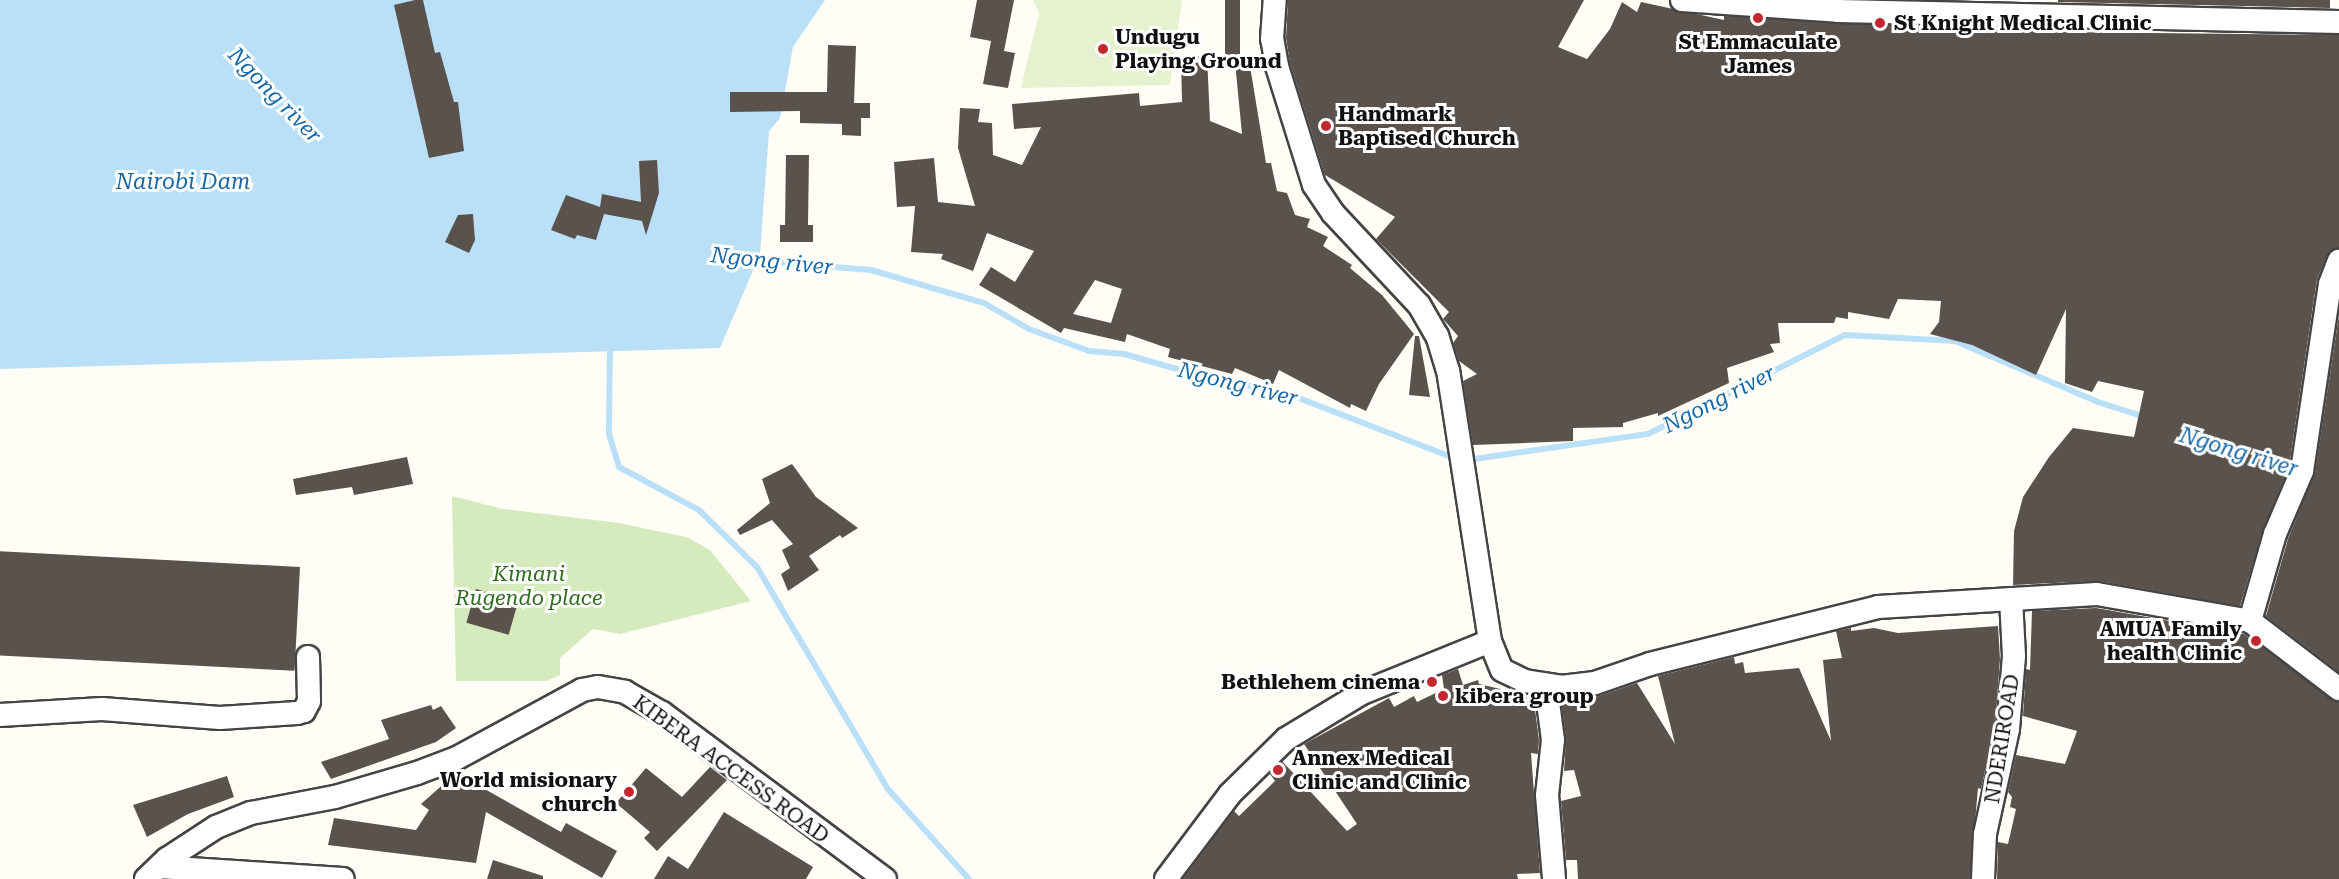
<!DOCTYPE html>
<style>
body{margin:0}
#map{position:relative;width:2339px;height:879px;overflow:hidden;background:#fffdf5;font-family:"Roboto Serif",serif}
div>[style]{position:absolute}
.green>*{inset:0;background:#d5ebbd}
.pitch>*{inset:0;background:#e6f2cf}
.water>*{inset:0;background:#b9e0f7}
.stream>*{height:6px;margin:-3px;padding:0 3px;transform-origin:3px;border-radius:3px;background:#b9e0f7}
.building>*{inset:0;background:#5a524d;transform-origin:0 0}
.roads{filter:drop-shadow(2px 0 #444) drop-shadow(-2px 0 #444) drop-shadow(0 2px #444) drop-shadow(0 -2px #444)}
.street>*{height:22px;margin:-11px;padding:0 11px;transform-origin:11px;border-radius:11px;background:#fff}
.dots>*{width:16px;height:16px;translate:-50% -50%;box-sizing:border-box;border:3px solid #fff;border-radius:50%}
span{translate:-50% -50%;white-space:nowrap;text-align:center;line-height:1.15;-webkit-text-stroke:6px #fff;paint-order:stroke}
.poi-label{font-size:21px;color:#111;font-weight:700}
.left{translate:0 -50%;text-align:left}
.right{translate:-100% -50%;text-align:right}
.park-label{font-size:21px;color:#2f6b1f;font-style:italic}
.street-label{font-size:21px;color:#111}
.water-label{font-size:22px;color:#1768a6;font-style:italic}
</style>
<div id="map">
<div class="green">
<i style="clip-path:polygon(452px 496px,503px 509px,619px 523px,686px 537px,710px 550px,751px 601px,620px 634px,593px 629px,560px 658px,560px 675px,547px 681px,456px 681px)"></i>
</div>
<div class="pitch">
<i style="clip-path:polygon(1033px 0,1182px 0,1170px 85px,1021px 88px,1039px 13px)"></i>
</div>
<div class="water">
<i style="clip-path:polygon(0 0,825px 0,793px 47px,780px 118px,769px 131px,760px 254px,720px 348px,0 369px)"></i>
</div>
<div class="stream">
<i style="left:750px;top:260px;width:121px;rotate:4.7deg"></i>
<i style="left:871px;top:270px;width:118px;rotate:16.3deg"></i>
<i style="left:984px;top:303px;width:52px;rotate:30deg"></i>
<i style="left:1029px;top:329px;width:64px;rotate:20.1deg"></i>
<i style="left:1089px;top:351px;width:35px;rotate:5deg"></i>
<i style="left:1124px;top:354px;width:96px;rotate:15.8deg"></i>
<i style="left:1216px;top:380px;width:68px;rotate:10.2deg"></i>
<i style="left:1283px;top:392px;width:186px;rotate:21.1deg"></i>
<i style="left:610px;top:346px;width:88px;rotate:90.7deg"></i>
<i style="left:609px;top:434px;width:34px;rotate:73deg"></i>
<i style="left:619px;top:467px;width:91px;rotate:28.3deg"></i>
<i style="left:699px;top:510px;width:81px;rotate:44.5deg"></i>
<i style="left:757px;top:567px;width:256px;rotate:59.5deg"></i>
<i style="left:887px;top:788px;width:122px;rotate:48deg"></i>
<i style="left:1467px;top:460px;width:183px;rotate:-8.2deg"></i>
<i style="left:1648px;top:434px;width:220px;rotate:-26.7deg"></i>
<i style="left:1845px;top:335px;width:110px;rotate:3.1deg"></i>
<i style="left:1955px;top:341px;width:155px;rotate:23.1deg"></i>
<i style="left:2098px;top:402px;width:49px;rotate:17.7deg"></i>
</div>
<div class="building">
<i style="clip-path:polygon(415px 0,423px 0,435px 53px,440px 52px,454px 102px,458px 102px,464px 151px,429px 158px,394px 5px)"></i>
<i style="clip-path:polygon(977px 0,1014px 0,1004px 51px,1015px 53px,1008px 88px,983px 84px,991px 41px,970px 37px)"></i>
<i style="left:1225px;top:0;width:15px;height:59px"></i>
<i style="clip-path:polygon(1288px 0,1584px 0,1558px 47px,1587px 59px,1610px 29px,1622px 2px,1637px 12px,1641px 2px,1724px 20px,1724px 16px,2060px 32px,2339px 35px,2339px 248px,2327px 256px,2317px 279px,2289px 467px,2263px 529px,2240px 606px,2099px 581px,2013px 585px,2014px 531px,2023px 497px,2049px 457px,2073px 428px,2134px 437px,2144px 391px,2098px 381px,2092px 392px,2065px 383px,2066px 309px,2036px 375px,1972px 345px,1930px 334px,1939px 322px,1941px 301px,1898px 299px,1889px 319px,1848px 312px,1848px 319px,1836px 317px,1834px 323px,1778px 323px,1780px 343px,1770px 344px,1774px 352px,1727px 368px,1729px 383px,1658px 416px,1658px 413px,1623px 423px,1623px 427px,1573px 428px,1573px 441px,1473px 445px,1463px 381px,1477px 374px,1459px 361px,1453px 343px,1458px 336px,1443px 319px,1449px 312px,1376px 239px,1395px 217px,1325px 175px,1290px 63px,1286px 38px)"></i>
<i style="clip-path:polygon(2058px 0,2330px 0,2330px 8px,2058px 2px)"></i>
<i style="clip-path:polygon(828px 45px,856px 46px,854px 103px,870px 103px,870px 118px,861px 118px,861px 136px,842px 135px,842px 124px,800px 123px,800px 111px,730px 112px,730px 92px,827px 92px)"></i>
<i style="clip-path:polygon(evenodd,1207px 56px,1210px 121px,1242px 134px,1235px 62px,1249px 60px,1266px 163px,1271px 163px,1277px 191px,1287px 193px,1295px 215px,1310px 219px,1307px 227px,1328px 237px,1323px 246px,1352px 265px,1350px 268px,1382px 295px,1414px 334px,1379px 384px,1366px 411px,1351px 404px,1350px 408px,1279px 370px,1273px 384px,1235px 368px,1232px 374px,1168px 357px,1170px 349px,1127px 334px,1125px 342px,1064px 328px,1061px 333px,979px 285px,991px 267px,1015px 282px,1034px 251px,987px 233px,973px 271px,941px 259px,943px 254px,911px 252px,915px 206px,897px 207px,894px 162px,934px 158px,938px 202px,975px 206px,958px 148px,960px 108px,980px 109px,978px 122px,992px 123px,993px 155px,1022px 165px,1041px 127px,1014px 129px,1012px 104px,1139px 93px,1140px 106px,1182px 102px,1181px 57px,1207px 56px,1095px 280px,1122px 289px,1111px 323px,1073px 314px,1095px 280px)"></i>
<i style="clip-path:polygon(786px 155px,809px 155px,808px 225px,813px 225px,813px 242px,780px 242px,780px 225px,785px 225px)"></i>
<i style="clip-path:polygon(657px 160px,659px 193px,646px 235px,642px 221px,604px 214px,596px 240px,577px 235px,575px 239px,551px 230px,566px 195px,600px 207px,602px 194px,641px 202px,639px 161px)"></i>
<i style="clip-path:polygon(473px 214px,475px 240px,469px 253px,445px 242px,458px 215px)"></i>
<i style="clip-path:polygon(2339px 315px,2339px 672px,2266px 616px,2288px 539px,2315px 473px)"></i>
<i style="clip-path:polygon(1415px 336px,1419px 336px,1430px 397px,1409px 395px)"></i>
<i style="clip-path:polygon(407px 457px,413px 484px,354px 495px,352px 487px,296px 495px,293px 479px)"></i>
<i style="clip-path:polygon(792px 464px,816px 497px,858px 528px,842px 538px,840px 535px,809px 556px,819px 570px,788px 591px,781px 574px,790px 568px,782px 550px,793px 544px,772px 520px,740px 535px,737px 530px,770px 503px,762px 479px)"></i>
<i style="left:300px;top:567px;width:104px;height:301px;rotate:93deg"></i>
<i style="left:476px;top:589px;width:44px;height:35px;rotate:16deg"></i>
<i style="clip-path:polygon(2096px 608px,2244px 634px,2339px 702px,2339px 879px,1997px 879px,1998px 842px,2008px 844px,2016px 809px,2010px 807px,2012px 797px,2008px 792px,2016px 755px,2065px 764px,2077px 731px,2023px 716px,2026px 669px,2030px 670px,2032px 611px)"></i>
<i style="clip-path:polygon(1998px 626px,2000px 659px,1995px 727px,1981px 789px,1978px 788px,1970px 879px,1578px 879px,1577px 860px,1566px 860px,1561px 801px,1581px 796px,1574px 770px,1564px 771px,1566px 738px,1561px 700px,1599px 696px,1637px 683px,1675px 744px,1658px 676px,1734px 657px,1735px 664px,1743px 662px,1745px 673px,1799px 668px,1831px 741px,1823px 660px,1842px 658px,1836px 631px,1851px 628px,1851px 631px,1874px 628px,1898px 633px)"></i>
<i style="clip-path:polygon(1458px 669px,1463px 685px,1478px 680px,1479px 684px,1526px 695px,1527px 702px,1534px 702px,1539px 740px,1538px 754px,1531px 753px,1540px 873px,1517px 874px,1518px 879px,1183px 879px,1234px 811px,1239px 816px,1275px 781px,1270px 774px,1282px 761px,1347px 831px,1357px 824px,1304px 744px,1389px 698px,1394px 707px,1414px 696px,1417px 702px,1444px 689px,1442px 675px)"></i>
<i style="clip-path:polygon(431px 705px,433px 710px,441px 706px,456px 728px,436px 742px,331px 779px,321px 762px,389px 739px,381px 720px)"></i>
<i style="clip-path:polygon(710px 767px,727px 780px,657px 851px,644px 838px,650px 832px,616px 803px,646px 768px,682px 797px)"></i>
<i style="clip-path:polygon(456px 773px,561px 832px,566px 823px,617px 851px,602px 878px,486px 812px,476px 863px,328px 845px,334px 818px,416px 830px,429px 810px,421px 804px)"></i>
<i style="clip-path:polygon(227px 776px,234px 797px,188px 814px,147px 837px,133px 805px)"></i>
<i style="clip-path:polygon(724px 812px,813px 867px,806px 879px,654px 879px,668px 856px,688px 869px)"></i>
<i style="clip-path:polygon(493px 860px,543px 876px,543px 879px,487px 879px)"></i>
</div>
<div class="roads">
<div class="street">
<i style="left:1682px;top:0;width:156px;rotate:4deg"></i>
<i style="left:1838px;top:11px;width:501px;rotate:1.26deg"></i>
<i style="left:2250px;top:621px;width:91px;rotate:-74deg"></i>
<i style="left:2275px;top:534px;width:69px;rotate:-66.8deg"></i>
<i style="left:2302px;top:471px;width:189px;rotate:-81.5deg"></i>
<i style="left:2330px;top:284px;width:25px;rotate:-69deg"></i>
<i style="left:1490px;top:641px;width:31px;rotate:68deg"></i>
<i style="left:1502px;top:670px;width:25px;rotate:26deg"></i>
<i style="left:1525px;top:681px;width:36px;rotate:9deg"></i>
<i style="left:1561px;top:687px;width:34px;rotate:-7deg"></i>
<i style="left:1595px;top:683px;width:58px;rotate:-19.1deg"></i>
<i style="left:1650px;top:664px;width:235px;rotate:-14deg"></i>
<i style="left:1878px;top:607px;width:219px;rotate:-3.4deg"></i>
<i style="left:2097px;top:594px;width:155px;rotate:10deg"></i>
<i style="left:2250px;top:621px;width:112px;rotate:37.4deg"></i>
<i style="left:1546px;top:687px;width:53px;rotate:82.5deg"></i>
<i style="left:1553px;top:740px;width:55px;rotate:96.2deg"></i>
<i style="left:1547px;top:795px;width:84px;rotate:85.2deg"></i>
<i style="left:0;top:715px;width:102px;rotate:-3.4deg"></i>
<i style="left:102px;top:709px;width:118px;rotate:4.4deg"></i>
<i style="left:220px;top:718px;width:77px;rotate:-3.7deg"></i>
<i style="left:297px;top:713px;width:7px;rotate:-16deg"></i>
<i style="left:304px;top:711px;width:11px;rotate:-63deg"></i>
<i style="left:309px;top:701px;width:44px;rotate:-91.3deg"></i>
<i style="left:159px;top:867px;width:184px;rotate:3.7deg"></i>
<i style="left:146px;top:879px;width:29px;rotate:-44deg"></i>
<i style="left:167px;top:859px;width:59px;rotate:-33.1deg"></i>
<i style="left:216px;top:827px;width:38px;rotate:-22deg"></i>
<i style="left:251px;top:813px;width:86px;rotate:-10.8deg"></i>
<i style="left:335px;top:797px;width:85px;rotate:-16.3deg"></i>
<i style="left:417px;top:773px;width:43px;rotate:-20.6deg"></i>
<i style="left:457px;top:758px;width:142px;rotate:-28.5deg"></i>
<i style="left:582px;top:690px;width:16px;rotate:-11deg"></i>
<i style="left:598px;top:687px;width:27px;rotate:10deg"></i>
<i style="left:625px;top:692px;width:43px;rotate:29.6deg"></i>
<i style="left:662px;top:713px;width:278px;rotate:36.7deg"></i>
<i style="left:1166px;top:879px;width:106px;rotate:-53deg"></i>
<i style="left:1230px;top:794px;width:78px;rotate:-44.5deg"></i>
<i style="left:1286px;top:739px;width:89px;rotate:-31.2deg"></i>
<i style="left:1362px;top:693px;width:138px;rotate:-22.1deg"></i>
<i style="left:1490px;top:641px;width:273px;rotate:-98.8deg"></i>
<i style="left:1448px;top:371px;width:37px;rotate:-107deg"></i>
<i style="left:1437px;top:336px;width:36px;rotate:-120deg"></i>
<i style="left:1419px;top:305px;width:126px;rotate:-133.1deg"></i>
<i style="left:1333px;top:213px;width:34px;rotate:-124deg"></i>
<i style="left:1314px;top:185px;width:125px;rotate:-107.3deg"></i>
<i style="left:1277px;top:66px;width:27px;rotate:-100deg"></i>
<i style="left:1272px;top:39px;width:39px;rotate:-86deg"></i>
<i style="left:1983px;top:879px;width:45px;rotate:-87.5deg"></i>
<i style="left:1985px;top:834px;width:107px;rotate:-77.6deg"></i>
<i style="left:2008px;top:729px;width:73px;rotate:-85.3deg"></i>
<i style="left:2014px;top:656px;width:57px;rotate:-93deg"></i>
</div>
</div>
<div class="dots">
<i style="left:1758px;top:18px;background:#c4262e"></i>
<i style="left:1880px;top:23px;background:#c4262e"></i>
<i style="left:1103px;top:49px;background:#c4262e"></i>
<i style="left:1326px;top:126px;background:#c4262e"></i>
<i style="left:2256px;top:641px;background:#c4262e"></i>
<i style="left:1432px;top:682px;background:#c4262e"></i>
<i style="left:1443px;top:696px;background:#c4262e"></i>
<i style="left:1278px;top:770px;background:#c4262e"></i>
<i style="left:629px;top:792px;background:#c4262e"></i>
</div>
<div class="poi-label">
<span class="left" style="left:1894px;top:23px">St Knight Medical Clinic</span>
<span class="left" style="left:1115px;top:49px">Undugu<br>Playing Ground</span>
<span style="left:1758px;top:54px">St Emmaculate<br>James</span>
<span class="left" style="left:1338px;top:126px">Handmark<br>Baptised Church</span>
<span class="right" style="left:2242px;top:641px">AMUA Family<br>health Clinic</span>
<span class="right" style="left:1420px;top:682px">Bethlehem cinema</span>
<span class="left" style="left:1455px;top:696px">kibera group</span>
<span class="left" style="left:1292px;top:770px">Annex Medical<br>Clinic and Clinic</span>
<span class="right" style="left:617px;top:792px">World misionary<br>church</span>
</div>
<div class="park-label">
<span style="left:529px;top:586px">Kimani<br>Rugendo place</span>
</div>
<div class="street-label">
<span style="left:2002px;top:739px;rotate:-81deg">NDERIROAD</span>
<span style="left:731px;top:769px;rotate:36deg">KIBERA ACCESS ROAD</span>
</div>
<div class="water-label">
<span style="left:275px;top:95px;rotate:46deg">Ngong river</span>
<span style="left:183px;top:182px">Nairobi Dam</span>
<span style="left:772px;top:261px;rotate:6deg">Ngong river</span>
<span style="left:1238px;top:384px;rotate:14deg">Ngong river</span>
<span style="left:1719px;top:399px;rotate:-27deg">Ngong river</span>
<span style="left:2239px;top:452px;rotate:17deg">Ngong river</span>
</div>
</div>
